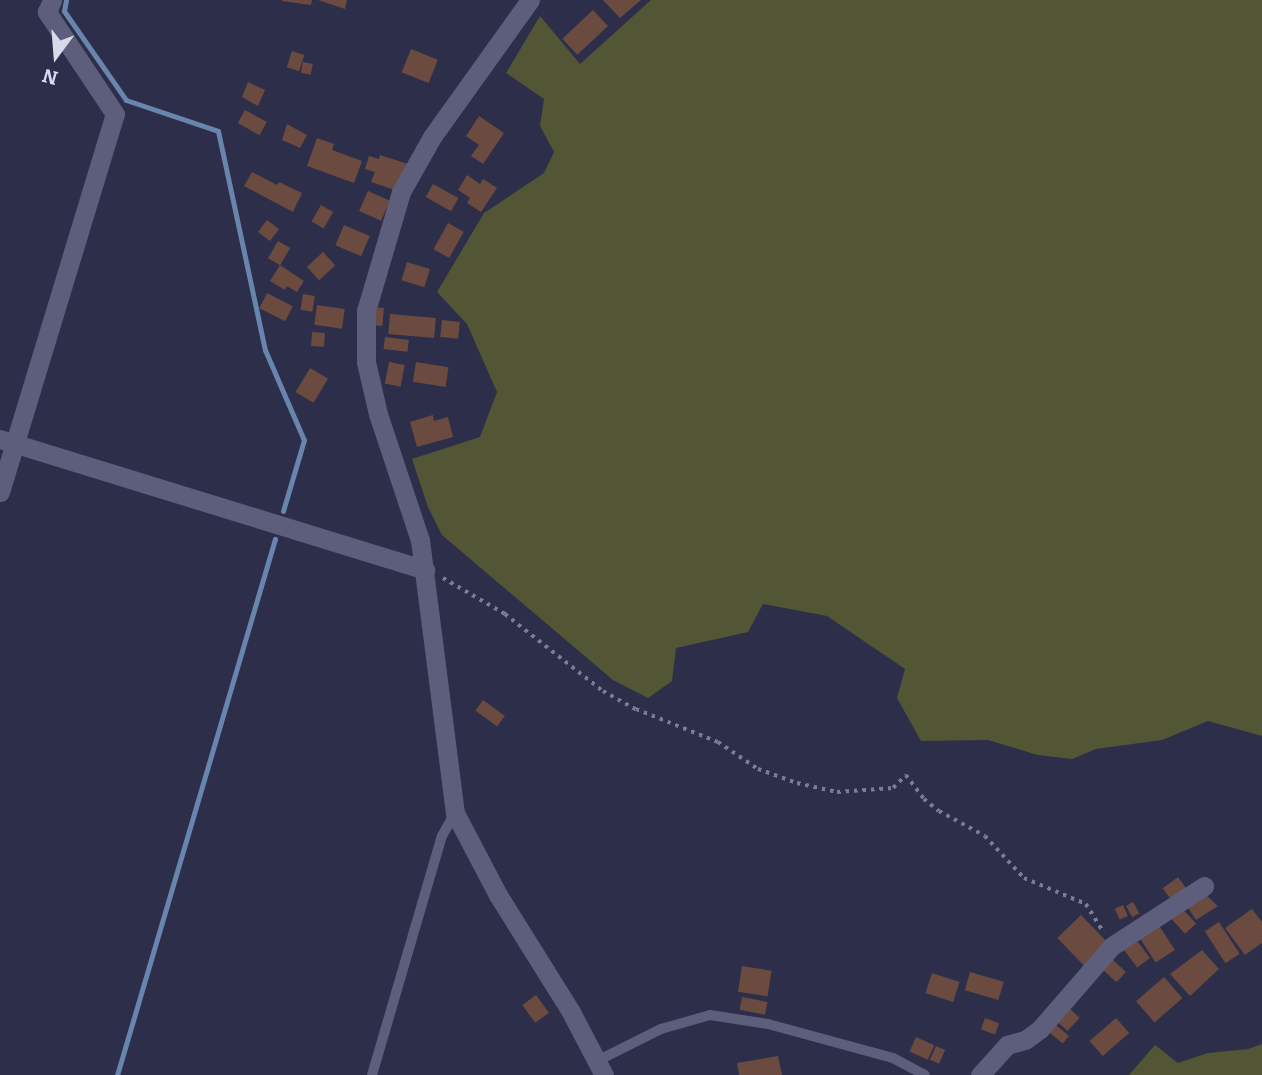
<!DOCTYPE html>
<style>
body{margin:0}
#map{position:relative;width:1262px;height:1075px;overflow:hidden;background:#2d2e49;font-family:Bitter,serif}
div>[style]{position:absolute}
.green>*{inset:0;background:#535635}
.stream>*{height:5px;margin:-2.5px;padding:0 2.5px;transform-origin:2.5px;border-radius:2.5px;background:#6886ad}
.building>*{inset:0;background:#6b4b3f;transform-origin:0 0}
.path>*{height:3.5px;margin-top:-1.75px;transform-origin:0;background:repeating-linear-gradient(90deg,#7b7d94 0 3.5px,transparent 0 8.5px)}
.service>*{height:10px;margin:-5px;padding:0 5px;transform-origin:5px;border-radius:5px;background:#5c5e7c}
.minor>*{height:19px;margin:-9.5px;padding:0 9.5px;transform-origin:9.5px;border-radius:9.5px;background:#5c5e7c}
span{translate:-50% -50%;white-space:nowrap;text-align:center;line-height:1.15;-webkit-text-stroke:7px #2d2e49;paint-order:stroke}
.north{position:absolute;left:21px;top:21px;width:70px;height:70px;-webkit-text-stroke:5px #2d2e49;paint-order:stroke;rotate:196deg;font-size:19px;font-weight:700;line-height:28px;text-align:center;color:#d8daec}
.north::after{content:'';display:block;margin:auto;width:24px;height:32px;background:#d8daec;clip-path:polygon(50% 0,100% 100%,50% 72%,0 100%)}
</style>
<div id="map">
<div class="green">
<i style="clip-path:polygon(651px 0,1262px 0,1262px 736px,1208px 721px,1162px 740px,1096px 749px,1072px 759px,1038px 755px,988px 740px,921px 741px,897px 698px,905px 669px,827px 616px,763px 604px,748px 632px,676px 648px,672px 681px,648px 698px,613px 680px,442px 535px,428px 507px,412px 459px,480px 437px,497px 392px,467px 324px,437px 292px,484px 213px,544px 173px,554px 152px,540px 126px,544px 99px,506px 73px,540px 16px,580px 64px)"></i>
<i style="clip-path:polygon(1262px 1044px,1262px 1075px,1129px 1075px,1155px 1045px,1178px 1063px,1208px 1053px,1248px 1049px)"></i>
</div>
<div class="stream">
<i style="left:66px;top:0;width:11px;rotate:100deg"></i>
<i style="left:64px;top:11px;width:108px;rotate:55.1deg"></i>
<i style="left:126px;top:100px;width:97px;rotate:18.6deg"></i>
<i style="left:218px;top:131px;width:224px;rotate:77.9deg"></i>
<i style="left:265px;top:350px;width:98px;rotate:66.6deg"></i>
<i style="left:304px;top:440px;width:74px;rotate:106.5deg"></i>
<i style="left:117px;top:1075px;width:559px;rotate:-73.58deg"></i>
</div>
<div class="building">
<i style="clip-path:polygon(312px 0,311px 5px,282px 1px,282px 0)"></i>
<i style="clip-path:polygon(318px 0,347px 0,345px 9px)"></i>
<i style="clip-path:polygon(603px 0,641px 0,620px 18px)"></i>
<i style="left:593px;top:10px;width:22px;height:42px;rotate:47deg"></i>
<i style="left:411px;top:49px;width:29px;height:25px;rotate:22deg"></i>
<i style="left:292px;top:51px;width:13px;height:17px;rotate:18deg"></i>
<i style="left:303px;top:62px;width:10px;height:11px;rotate:11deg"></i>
<i style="clip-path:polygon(248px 82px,265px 90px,258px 106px,242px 97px)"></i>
<i style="left:245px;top:110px;width:25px;height:15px;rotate:29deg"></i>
<i style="clip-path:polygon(479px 116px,504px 133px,483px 164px,471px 156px,479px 145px,466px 136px)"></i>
<i style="clip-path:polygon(287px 124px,307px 135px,300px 148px,282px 140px)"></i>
<i style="clip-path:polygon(317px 138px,334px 144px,332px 150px,362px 161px,354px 183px,307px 166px)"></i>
<i style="clip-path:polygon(380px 155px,408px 164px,401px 192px,371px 182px,375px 172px,365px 169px,369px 156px,379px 159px)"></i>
<i style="clip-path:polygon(252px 172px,277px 185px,279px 182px,302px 193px,293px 212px,244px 186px)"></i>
<i style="clip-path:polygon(467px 175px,480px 184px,483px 179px,497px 188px,481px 212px,467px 203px,470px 198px,458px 190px)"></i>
<i style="left:433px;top:184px;width:29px;height:15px;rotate:29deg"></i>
<i style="left:368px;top:191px;width:24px;height:22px;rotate:24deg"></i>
<i style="left:321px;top:205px;width:14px;height:19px;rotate:30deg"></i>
<i style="left:267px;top:220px;width:15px;height:15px;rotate:37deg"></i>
<i style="left:448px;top:223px;width:18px;height:30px;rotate:29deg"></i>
<i style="left:344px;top:225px;width:28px;height:22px;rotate:23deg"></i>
<i style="left:278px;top:241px;width:14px;height:20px;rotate:30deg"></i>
<i style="left:323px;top:252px;width:18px;height:22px;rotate:47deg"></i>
<i style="left:407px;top:262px;width:24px;height:19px;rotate:17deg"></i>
<i style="clip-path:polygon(280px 265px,304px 281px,297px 292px,287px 286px,285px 290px,270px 281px)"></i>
<i style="left:267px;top:293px;width:29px;height:17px;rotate:27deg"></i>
<i style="left:303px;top:294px;width:12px;height:16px;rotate:9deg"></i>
<i style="left:317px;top:305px;width:28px;height:20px;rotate:8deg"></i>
<i style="left:372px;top:307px;width:12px;height:18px;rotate:5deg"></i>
<i style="left:390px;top:314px;width:46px;height:20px;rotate:5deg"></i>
<i style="left:442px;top:320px;width:18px;height:17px;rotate:6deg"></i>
<i style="left:312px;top:332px;width:13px;height:14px;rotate:4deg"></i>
<i style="left:385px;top:337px;width:24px;height:12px;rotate:7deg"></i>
<i style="left:389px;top:362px;width:16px;height:22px;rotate:11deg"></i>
<i style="left:416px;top:362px;width:33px;height:20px;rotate:9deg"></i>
<i style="left:310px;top:368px;width:21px;height:28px;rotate:31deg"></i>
<i style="clip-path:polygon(433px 415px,434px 421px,448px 417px,453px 437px,417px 447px,410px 422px)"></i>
<i style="left:483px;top:700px;width:27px;height:13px;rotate:36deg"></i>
<i style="left:1178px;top:877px;width:14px;height:19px;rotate:54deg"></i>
<i style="clip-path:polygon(1203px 892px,1218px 906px,1196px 920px,1185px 903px)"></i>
<i style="left:1133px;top:902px;width:13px;height:8px;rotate:61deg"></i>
<i style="left:1123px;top:905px;width:12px;height:9px;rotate:66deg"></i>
<i style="left:1180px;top:906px;width:24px;height:15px;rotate:48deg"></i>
<i style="clip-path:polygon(1252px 909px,1262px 922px,1262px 943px,1245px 955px,1225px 928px)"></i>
<i style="left:1081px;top:915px;width:39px;height:33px;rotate:46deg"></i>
<i style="left:1219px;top:922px;width:38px;height:17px;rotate:57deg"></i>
<i style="left:1158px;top:924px;width:31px;height:23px;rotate:57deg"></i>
<i style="left:1135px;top:938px;width:25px;height:16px;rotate:53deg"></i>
<i style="clip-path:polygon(1202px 950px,1219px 969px,1190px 996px,1170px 974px)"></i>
<i style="left:1112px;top:959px;width:19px;height:14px;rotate:43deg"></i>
<i style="left:742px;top:966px;width:30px;height:26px;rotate:9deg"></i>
<i style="left:970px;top:972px;width:35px;height:19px;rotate:16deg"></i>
<i style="left:932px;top:973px;width:29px;height:21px;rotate:18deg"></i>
<i style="left:1164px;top:977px;width:28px;height:37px;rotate:49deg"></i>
<i style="left:536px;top:995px;width:22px;height:17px;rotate:54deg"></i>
<i style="left:742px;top:997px;width:26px;height:13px;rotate:11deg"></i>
<i style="left:1070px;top:1009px;width:13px;height:18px;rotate:42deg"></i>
<i style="left:985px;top:1018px;width:15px;height:12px;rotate:20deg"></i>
<i style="left:1116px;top:1018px;width:20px;height:35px;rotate:49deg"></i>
<i style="left:1056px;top:1025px;width:17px;height:10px;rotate:40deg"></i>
<i style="left:916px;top:1037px;width:20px;height:16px;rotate:24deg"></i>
<i style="left:936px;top:1046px;width:10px;height:15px;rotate:24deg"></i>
<i style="clip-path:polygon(778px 1056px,782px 1075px,739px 1075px,737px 1063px)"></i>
</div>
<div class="path">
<i style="left:443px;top:578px;width:72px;rotate:30.1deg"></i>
<i style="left:505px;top:614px;width:125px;rotate:38.2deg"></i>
<i style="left:603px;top:691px;width:38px;rotate:29deg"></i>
<i style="left:636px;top:709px;width:88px;rotate:21.9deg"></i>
<i style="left:718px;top:742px;width:48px;rotate:34deg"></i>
<i style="left:758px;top:769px;width:41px;rotate:19.7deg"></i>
<i style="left:797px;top:783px;width:41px;rotate:12.7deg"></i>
<i style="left:837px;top:792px;width:56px;rotate:-4.1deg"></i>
<i style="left:893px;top:788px;width:18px;rotate:-45deg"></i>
<i style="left:906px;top:775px;width:30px;rotate:53deg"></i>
<i style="left:924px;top:799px;width:19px;rotate:39deg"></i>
<i style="left:939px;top:811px;width:52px;rotate:28.5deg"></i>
<i style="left:985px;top:836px;width:57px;rotate:47.1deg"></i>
<i style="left:1024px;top:878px;width:67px;rotate:22.8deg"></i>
<i style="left:1086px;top:904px;width:34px;rotate:58deg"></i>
</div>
<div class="service">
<i style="left:597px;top:1061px;width:72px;rotate:-26.6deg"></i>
<i style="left:661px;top:1029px;width:51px;rotate:-15.9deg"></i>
<i style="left:710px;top:1015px;width:59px;rotate:8.8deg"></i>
<i style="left:768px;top:1024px;width:130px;rotate:15.2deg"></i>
<i style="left:893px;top:1058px;width:36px;rotate:28deg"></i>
<i style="left:372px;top:1075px;width:249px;rotate:-73.7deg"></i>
<i style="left:442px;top:836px;width:26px;rotate:-61deg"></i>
</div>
<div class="minor">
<i style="left:530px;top:0;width:168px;rotate:125.6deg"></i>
<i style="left:432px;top:137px;width:63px;rotate:119.4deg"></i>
<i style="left:401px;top:192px;width:124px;rotate:106.4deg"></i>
<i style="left:366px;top:311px;width:51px;rotate:90deg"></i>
<i style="left:366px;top:362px;width:53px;rotate:77deg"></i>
<i style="left:378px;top:414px;width:133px;rotate:71.6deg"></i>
<i style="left:420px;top:540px;width:275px;rotate:82.7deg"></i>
<i style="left:455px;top:813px;width:93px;rotate:62.3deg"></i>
<i style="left:498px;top:895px;width:138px;rotate:58deg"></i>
<i style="left:571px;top:1012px;width:71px;rotate:62.4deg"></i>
<i style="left:0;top:439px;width:445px;rotate:17.1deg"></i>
<i style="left:0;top:492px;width:395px;rotate:-73.1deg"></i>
<i style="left:115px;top:114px;width:123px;rotate:-123.7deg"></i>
<i style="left:47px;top:12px;width:13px;rotate:-67deg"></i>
<i style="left:980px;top:1075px;width:40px;rotate:-48deg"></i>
<i style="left:1007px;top:1045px;width:19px;rotate:-16deg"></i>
<i style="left:1025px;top:1040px;width:19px;rotate:-36deg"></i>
<i style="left:1040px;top:1029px;width:110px;rotate:-49.1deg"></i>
<i style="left:1112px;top:946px;width:110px;rotate:-33.1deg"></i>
</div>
<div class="north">N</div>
</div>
